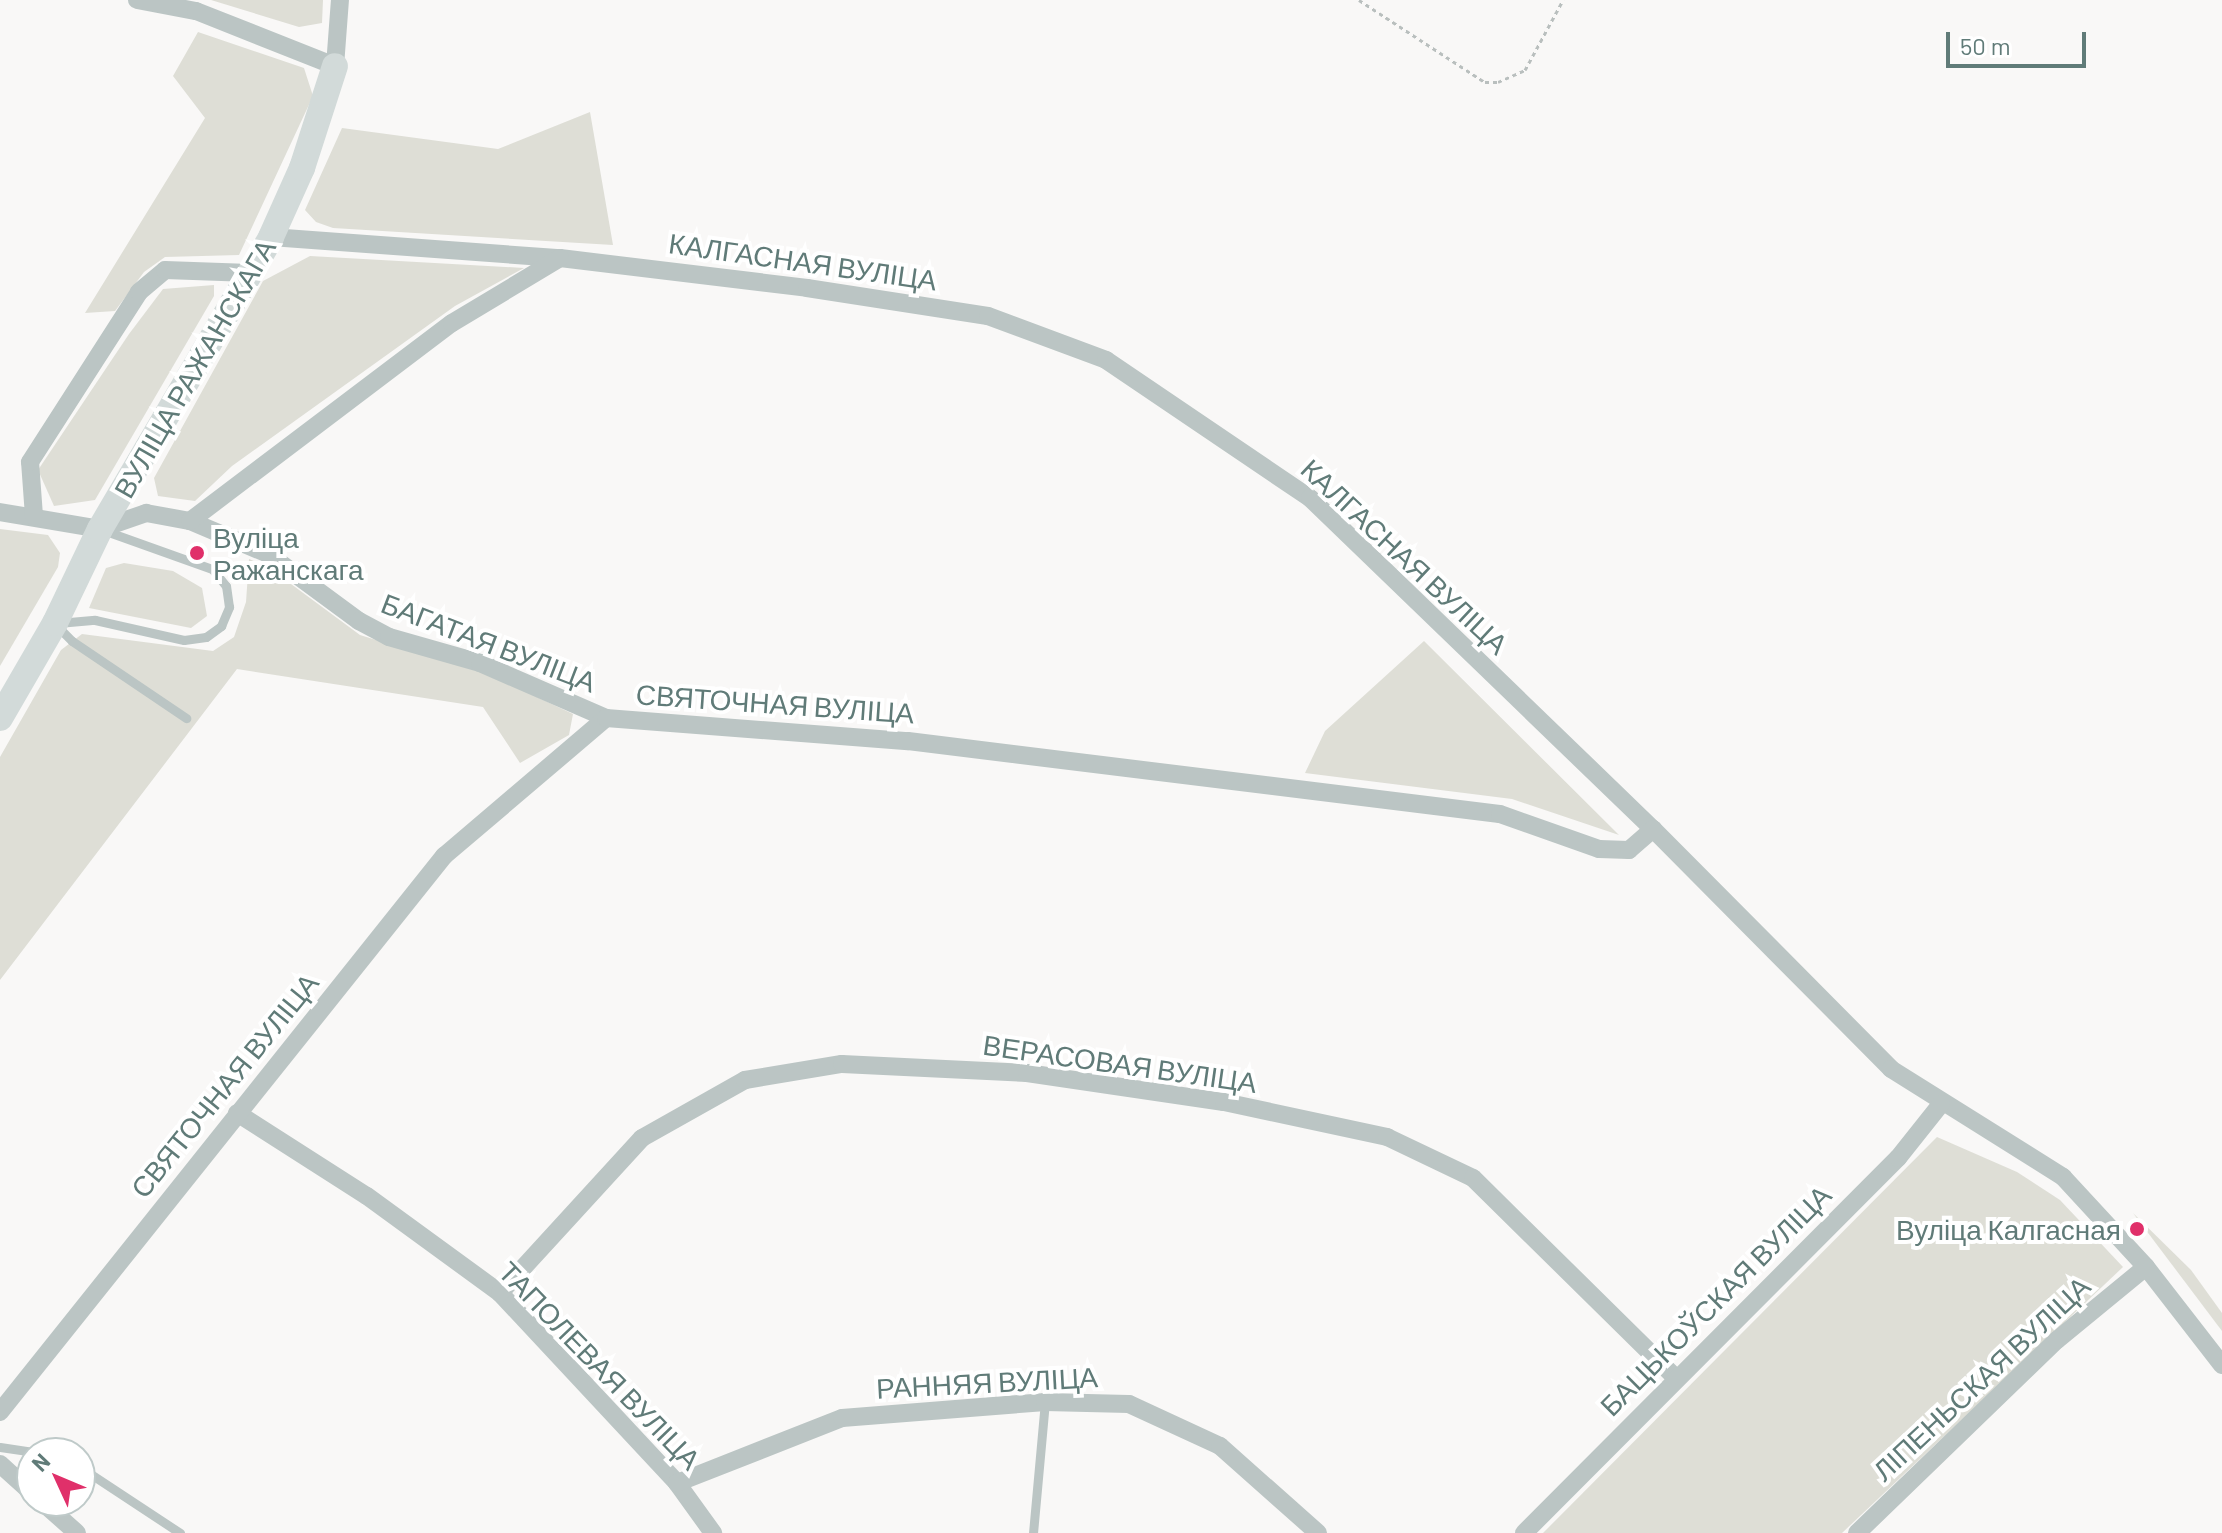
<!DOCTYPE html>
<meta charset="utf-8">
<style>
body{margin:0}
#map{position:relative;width:2222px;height:1533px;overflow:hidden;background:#f9f8f7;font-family:Barlow,sans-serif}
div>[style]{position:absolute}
.green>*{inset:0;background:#deded6}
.path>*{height:3px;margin-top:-1.5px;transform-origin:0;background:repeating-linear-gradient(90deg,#b9bfbe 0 4px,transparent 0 8px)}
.lane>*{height:9px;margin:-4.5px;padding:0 4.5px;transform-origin:4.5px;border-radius:4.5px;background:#bbc5c4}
.street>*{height:18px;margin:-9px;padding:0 9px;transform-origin:9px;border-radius:9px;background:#bbc5c4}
.secondary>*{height:26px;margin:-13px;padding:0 13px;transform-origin:13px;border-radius:13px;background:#d2dad9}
.dots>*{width:22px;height:22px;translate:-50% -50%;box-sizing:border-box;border:4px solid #fff;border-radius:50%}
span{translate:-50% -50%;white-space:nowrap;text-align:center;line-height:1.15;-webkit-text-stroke:8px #fff;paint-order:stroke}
.street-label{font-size:28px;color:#607b78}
.poi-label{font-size:28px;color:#607b78}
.left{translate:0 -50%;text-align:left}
.right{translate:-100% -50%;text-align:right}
.north{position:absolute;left:16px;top:1437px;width:80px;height:80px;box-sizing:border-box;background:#fff;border:2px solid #bfcac9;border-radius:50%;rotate:314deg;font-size:22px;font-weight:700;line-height:32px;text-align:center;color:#607b78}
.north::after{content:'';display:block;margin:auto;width:28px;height:36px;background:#e0306a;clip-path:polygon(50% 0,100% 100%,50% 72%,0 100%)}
.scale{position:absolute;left:1946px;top:32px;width:140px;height:36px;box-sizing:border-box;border:4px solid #607b78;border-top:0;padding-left:10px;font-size:24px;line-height:28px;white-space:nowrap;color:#607b78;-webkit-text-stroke:6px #fff;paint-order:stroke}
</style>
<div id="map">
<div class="green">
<i style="clip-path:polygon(211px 0,323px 0,322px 23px,299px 27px)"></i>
<i style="clip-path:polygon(198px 32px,304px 68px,313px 96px,239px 255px,165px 257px,144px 272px,115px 311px,85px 313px,205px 118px,173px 76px)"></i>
<i style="clip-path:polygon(590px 112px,613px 245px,333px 228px,316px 222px,305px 210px,342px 128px,498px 149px)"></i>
<i style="clip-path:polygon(310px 256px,524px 268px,455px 306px,232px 466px,195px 501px,158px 496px,154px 478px,263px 281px)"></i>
<i style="clip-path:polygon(214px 285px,214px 296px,95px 500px,54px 506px,38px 470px,129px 334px,163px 289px)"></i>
<i style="clip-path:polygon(0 529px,48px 535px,60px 553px,58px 567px,0 666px)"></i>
<i style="clip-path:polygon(249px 559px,268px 567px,360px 635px,490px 675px,573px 714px,569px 735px,520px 763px,483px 707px,237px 669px,0 980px,0 757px,61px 650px,82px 634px,213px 651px,234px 637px,246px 602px)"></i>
<i style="clip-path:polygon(124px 563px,173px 571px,202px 588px,207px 616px,191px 628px,89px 608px,106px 568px)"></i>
<i style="clip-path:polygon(1424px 641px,1619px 835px,1512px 799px,1305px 773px,1325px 731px)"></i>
<i style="clip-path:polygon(1937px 1137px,2017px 1172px,2060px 1200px,2123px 1267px,1842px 1533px,1543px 1533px)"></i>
<i style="clip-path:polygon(2133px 1213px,2191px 1270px,2222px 1313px,2222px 1331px)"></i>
</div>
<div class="path">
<i style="left:1359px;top:0;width:150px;rotate:33.1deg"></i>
<i style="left:1485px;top:82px;width:13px"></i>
<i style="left:1498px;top:82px;width:30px;rotate:-24deg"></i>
<i style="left:1525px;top:70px;width:80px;rotate:-61.5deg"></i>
</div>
<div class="lane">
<i style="left:58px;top:623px;width:37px;rotate:-5deg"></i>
<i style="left:95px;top:620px;width:91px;rotate:12.7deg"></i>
<i style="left:184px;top:640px;width:22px;rotate:-8deg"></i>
<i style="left:206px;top:637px;width:19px;rotate:-36deg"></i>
<i style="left:221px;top:626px;width:21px;rotate:-67deg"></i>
<i style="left:229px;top:607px;width:21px;rotate:-98deg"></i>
<i style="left:226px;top:586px;width:22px;rotate:-129deg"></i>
<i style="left:212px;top:569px;width:113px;rotate:-160.3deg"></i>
<i style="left:57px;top:626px;width:21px;rotate:45deg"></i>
<i style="left:72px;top:641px;width:138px;rotate:34deg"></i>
<i style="left:0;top:1447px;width:40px;rotate:8.5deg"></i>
<i style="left:80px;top:1467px;width:120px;rotate:33.4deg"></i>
<i style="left:1033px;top:1533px;width:132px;rotate:-84.8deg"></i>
</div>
<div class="street">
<i style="left:137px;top:0;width:60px;rotate:10.6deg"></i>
<i style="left:196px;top:11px;width:149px;rotate:21.6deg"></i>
<i style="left:335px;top:66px;width:66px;rotate:-85.7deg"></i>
<i style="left:271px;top:237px;width:290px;rotate:4.2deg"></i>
<i style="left:560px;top:258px;width:249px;rotate:6.9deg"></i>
<i style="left:807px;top:288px;width:183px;rotate:8.8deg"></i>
<i style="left:988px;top:316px;width:126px;rotate:20.4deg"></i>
<i style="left:1106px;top:360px;width:246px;rotate:34.1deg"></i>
<i style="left:1310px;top:498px;width:477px;rotate:44deg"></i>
<i style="left:1653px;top:829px;width:338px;rotate:45.2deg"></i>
<i style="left:1891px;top:1069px;width:203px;rotate:32.1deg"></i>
<i style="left:2063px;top:1177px;width:122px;rotate:47.3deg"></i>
<i style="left:2146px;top:1267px;width:124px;rotate:52.2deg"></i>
<i style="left:0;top:512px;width:101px;rotate:9.6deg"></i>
<i style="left:100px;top:529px;width:49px;rotate:-19.2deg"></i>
<i style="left:146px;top:513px;width:45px;rotate:10.3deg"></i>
<i style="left:190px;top:521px;width:85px;rotate:22.9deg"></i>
<i style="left:268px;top:554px;width:113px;rotate:36.4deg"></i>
<i style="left:359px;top:621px;width:34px;rotate:28deg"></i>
<i style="left:389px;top:637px;width:95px;rotate:15.9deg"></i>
<i style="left:480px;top:663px;width:137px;rotate:23.6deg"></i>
<i style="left:34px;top:516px;width:54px;rotate:-94.2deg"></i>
<i style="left:30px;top:462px;width:202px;rotate:-57.3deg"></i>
<i style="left:139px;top:292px;width:34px;rotate:-40deg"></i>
<i style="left:165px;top:270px;width:85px;rotate:2deg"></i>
<i style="left:190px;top:521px;width:328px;rotate:-37.1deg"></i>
<i style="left:452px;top:323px;width:126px;rotate:-31deg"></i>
<i style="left:237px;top:1113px;width:154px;rotate:32.6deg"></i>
<i style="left:367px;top:1196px;width:165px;rotate:36.1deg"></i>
<i style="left:500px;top:1293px;width:260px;rotate:47deg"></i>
<i style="left:677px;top:1483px;width:62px;rotate:54.2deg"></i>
<i style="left:500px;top:1293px;width:210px;rotate:-47.5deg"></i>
<i style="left:642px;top:1138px;width:118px;rotate:-29.4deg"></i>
<i style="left:745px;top:1080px;width:98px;rotate:-9.4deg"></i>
<i style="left:842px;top:1064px;width:185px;rotate:2.8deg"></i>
<i style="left:1027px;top:1073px;width:199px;rotate:8.4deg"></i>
<i style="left:1224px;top:1102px;width:167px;rotate:12.1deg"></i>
<i style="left:1387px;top:1137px;width:95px;rotate:25.5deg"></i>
<i style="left:1473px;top:1178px;width:284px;rotate:44.6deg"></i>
<i style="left:0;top:1412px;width:712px;rotate:-51.39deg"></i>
<i style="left:444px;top:856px;width:213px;rotate:-40.4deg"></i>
<i style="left:606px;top:718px;width:303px;rotate:4.4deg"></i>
<i style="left:908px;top:741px;width:596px;rotate:7.03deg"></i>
<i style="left:1500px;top:814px;width:105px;rotate:19.5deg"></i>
<i style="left:1599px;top:849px;width:30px;rotate:2deg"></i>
<i style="left:1629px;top:850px;width:32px;rotate:-41deg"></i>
<i style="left:0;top:1464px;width:43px;rotate:42.2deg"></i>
<i style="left:677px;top:1483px;width:177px;rotate:-21.5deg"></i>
<i style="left:842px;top:1418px;width:204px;rotate:-4.5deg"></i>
<i style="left:1045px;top:1402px;width:84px;rotate:1.4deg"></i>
<i style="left:1129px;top:1404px;width:100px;rotate:24.8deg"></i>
<i style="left:1220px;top:1446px;width:131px;rotate:41.6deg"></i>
<i style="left:41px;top:1501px;width:48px;rotate:41.6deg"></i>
<i style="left:1524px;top:1533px;width:530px;rotate:-45.08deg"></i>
<i style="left:1898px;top:1158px;width:69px;rotate:-51.5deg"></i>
<i style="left:1857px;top:1533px;width:278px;rotate:-44deg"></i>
<i style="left:2057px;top:1340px;width:115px;rotate:-39.4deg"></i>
</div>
<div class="secondary">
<i style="left:0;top:718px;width:110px;rotate:-59.9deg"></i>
<i style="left:55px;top:623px;width:104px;rotate:-64.4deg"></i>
<i style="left:100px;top:529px;width:338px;rotate:-59.6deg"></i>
<i style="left:271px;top:237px;width:76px;rotate:-65.8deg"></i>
<i style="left:302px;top:168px;width:107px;rotate:-72.1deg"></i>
</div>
<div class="dots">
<i style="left:197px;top:553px;background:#e0306a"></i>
<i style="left:2137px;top:1229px;background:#e0306a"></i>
</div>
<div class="street-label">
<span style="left:803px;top:261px;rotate:8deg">КАЛГАСНАЯ ВУЛІЦА</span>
<span style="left:194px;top:368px;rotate:-60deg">ВУЛІЦА РАЖАНСКАГА</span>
<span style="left:1405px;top:556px;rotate:43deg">КАЛГАСНАЯ ВУЛІЦА</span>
<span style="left:489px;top:642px;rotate:21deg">БАГАТАЯ ВУЛІЦА</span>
<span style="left:775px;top:703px;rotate:4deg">СВЯТОЧНАЯ ВУЛІЦА</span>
<span style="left:1120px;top:1063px;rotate:8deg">ВЕРАСОВАЯ ВУЛІЦА</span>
<span style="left:224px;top:1085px;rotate:-51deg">СВЯТОЧНАЯ ВУЛІЦА</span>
<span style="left:1715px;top:1300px;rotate:-45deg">БАЦЬКОЎСКАЯ ВУЛІЦА</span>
<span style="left:600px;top:1365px;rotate:46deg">ТАПОЛЕВАЯ ВУЛІЦА</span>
<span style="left:1981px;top:1378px;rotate:-43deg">ЛІПЕНЬСКАЯ ВУЛІЦА</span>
<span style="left:987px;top:1382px;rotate:-3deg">РАННЯЯ ВУЛІЦА</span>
</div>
<div class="poi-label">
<span class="left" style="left:213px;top:553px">Вуліца<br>Ражанскага</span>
<span class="right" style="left:2121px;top:1229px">Вуліца Калгасная</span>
</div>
<div class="north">N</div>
<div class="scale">50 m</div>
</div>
